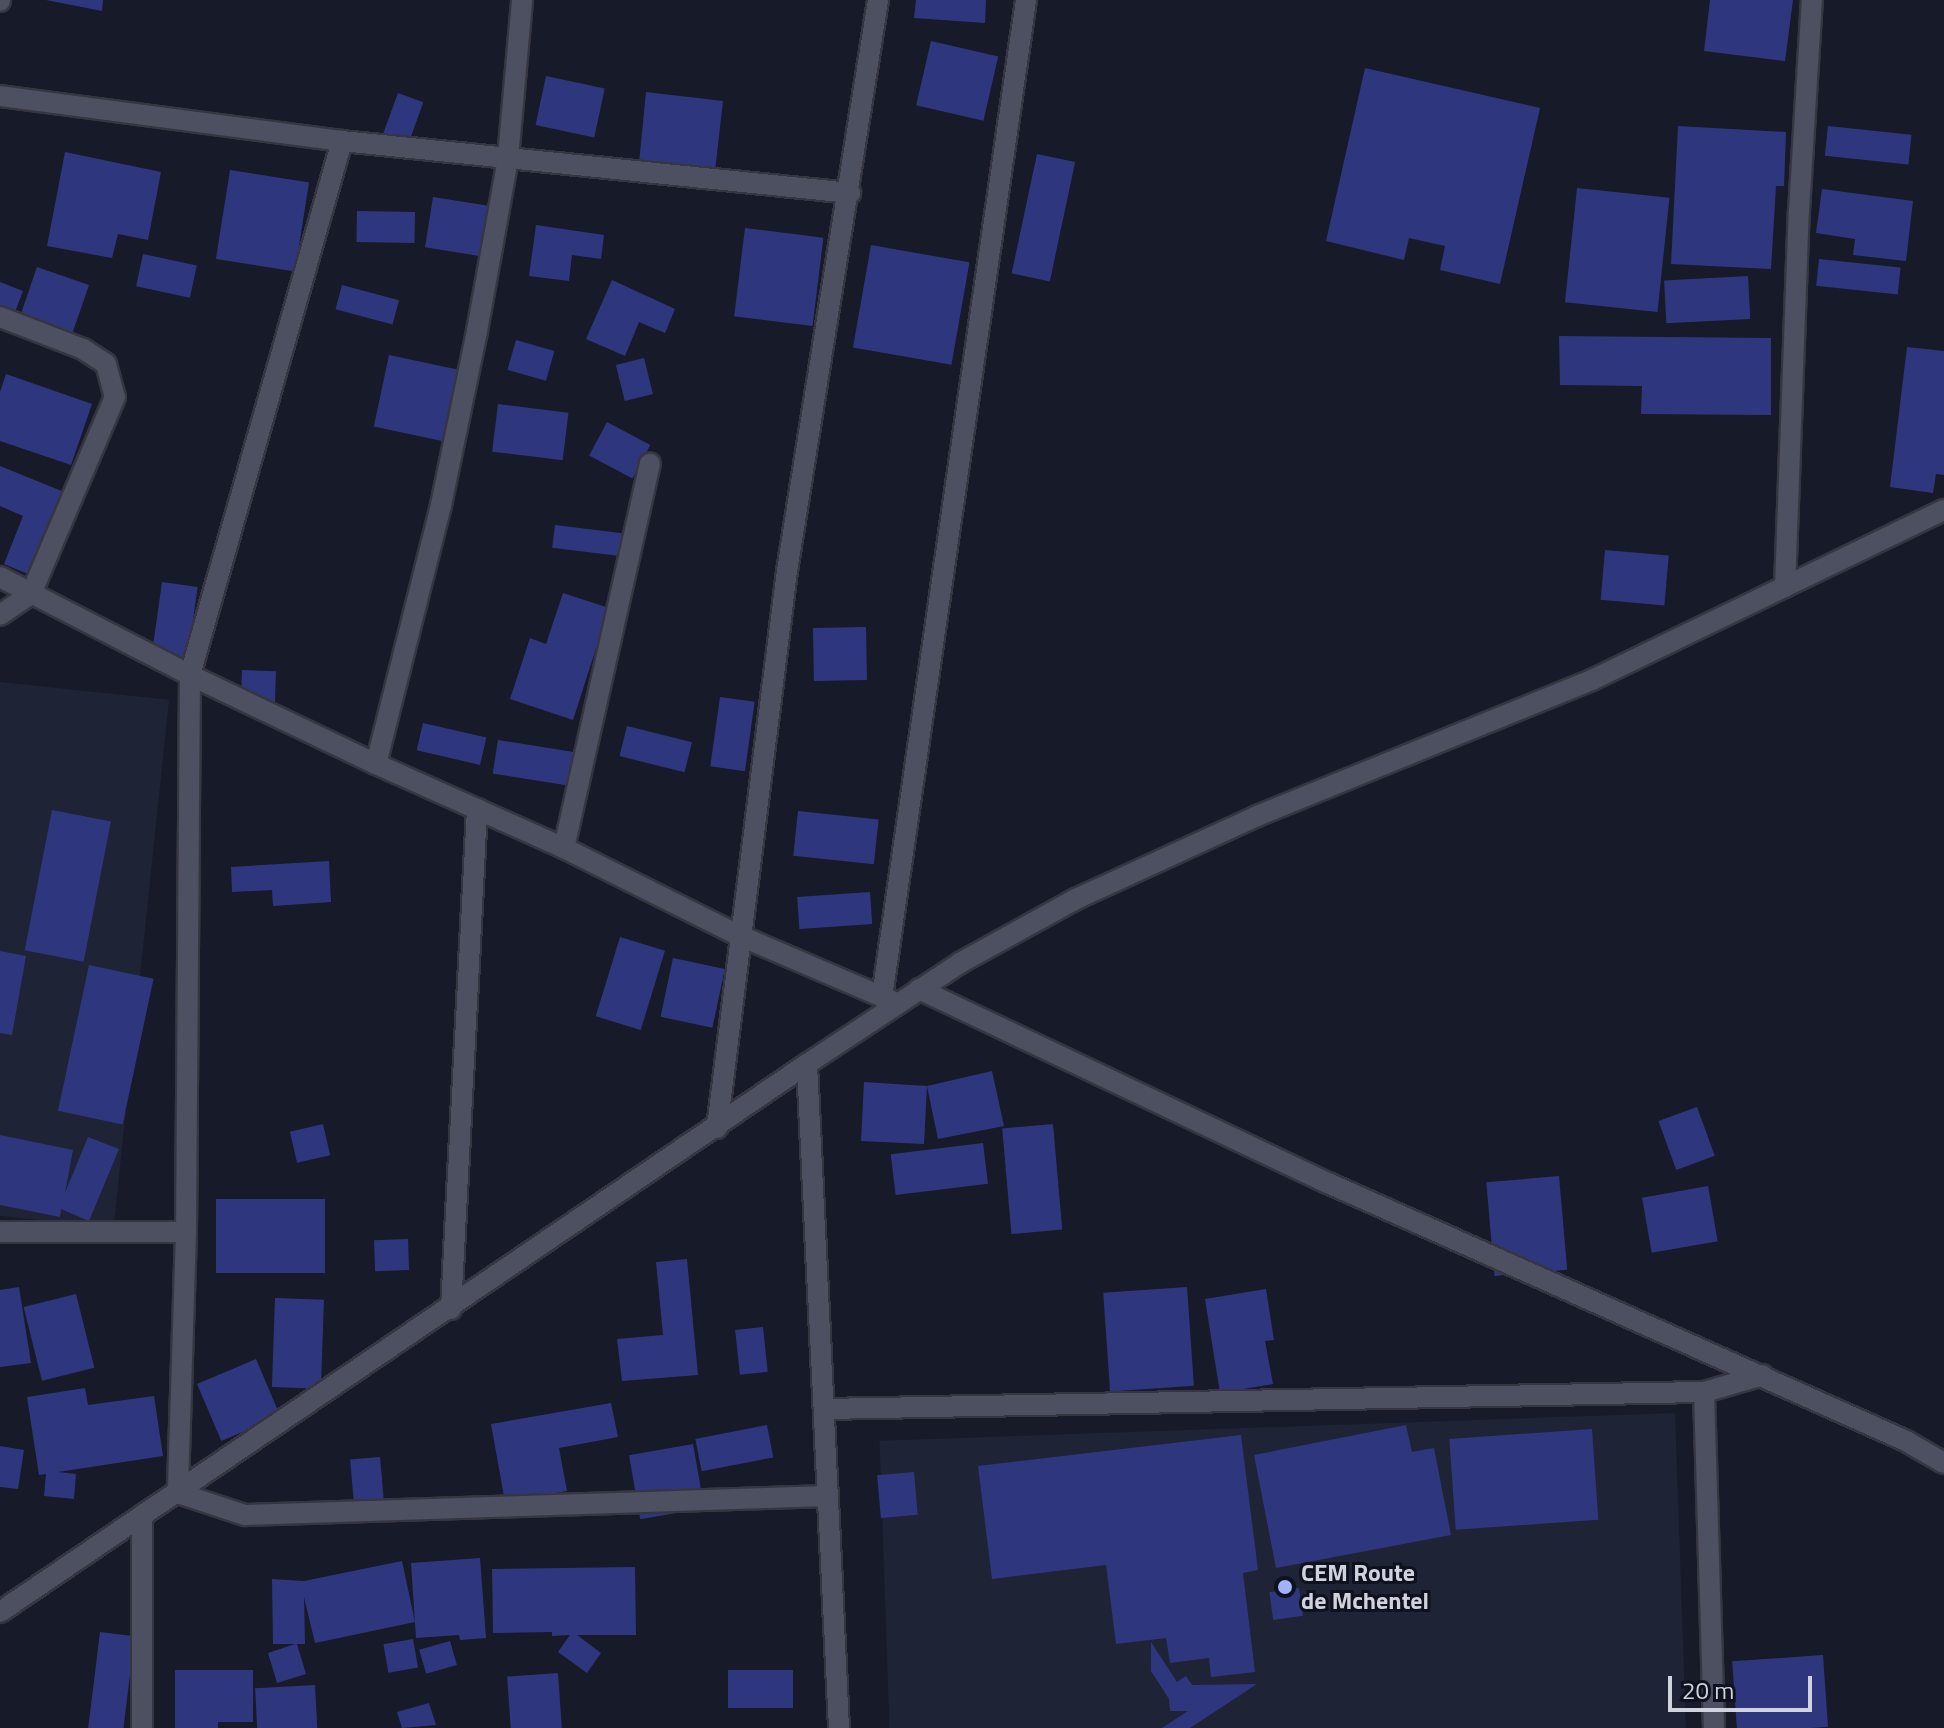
<!DOCTYPE html>
<style>
body{margin:0}
#map{position:relative;width:1944px;height:1728px;overflow:hidden;background:#171a28;font-family:"Titillium Web",sans-serif}
div>[style]{position:absolute}
.built>*{inset:0;background:#1e2336;transform-origin:0 0}
.building>*{inset:0;background:#2e377e;transform-origin:0 0}
.roads{filter:drop-shadow(2px 0 #353641) drop-shadow(-2px 0 #353641) drop-shadow(0 2px #353641) drop-shadow(0 -2px #353641)}
.minor>*{height:20px;margin:-10px;padding:0 10px;transform-origin:10px;border-radius:10px;background:#4c5061}
.tertiary>*{height:20px;margin:-10px;padding:0 10px;transform-origin:10px;border-radius:10px;background:#4c5061}
.dots>*{width:22px;height:22px;translate:-50% -50%;box-sizing:border-box;border:4px solid #0e111e;border-radius:50%}
span{translate:-50% -50%;white-space:nowrap;text-align:center;line-height:1.15;-webkit-text-stroke:6px #0e111e;paint-order:stroke}
.poi-label{font-size:24px;color:#d0d3dd;font-weight:700}
.left{translate:0 -50%;text-align:left}
.scale{position:absolute;left:1668px;top:1676px;width:144px;height:36px;box-sizing:border-box;border:4px solid #d0d3dd;border-top:0;padding-left:10px;font-size:24px;line-height:28px;white-space:nowrap;color:#d0d3dd;-webkit-text-stroke:6px #0e111e;paint-order:stroke}
</style>
<div id="map">
<div class="built">
<i style="left:0;top:682px;width:170px;height:531px;rotate:6deg"></i>
<i style="left:1675px;top:1413px;width:315px;height:796px;rotate:88deg"></i>
</div>
<div class="building">
<i style="clip-path:polygon(46px 0,103px 0,102px 11px)"></i>
<i style="clip-path:polygon(916px 0,986px 0,985px 23px,914px 18px)"></i>
<i style="clip-path:polygon(1710px 0,1793px 0,1785px 61px,1704px 51px)"></i>
<i style="left:931px;top:41px;width:69px;height:66px;rotate:13deg"></i>
<i style="clip-path:polygon(1365px 68px,1540px 108px,1500px 284px,1440px 270px,1445px 246px,1409px 238px,1404px 260px,1326px 241px)"></i>
<i style="left:546px;top:76px;width:60px;height:50px;rotate:12deg"></i>
<i style="clip-path:polygon(646px 92px,723px 101px,715px 171px,638px 173px)"></i>
<i style="left:398px;top:93px;width:27px;height:53px;rotate:20deg"></i>
<i style="clip-path:polygon(1678px 126px,1786px 132px,1784px 186px,1776px 186px,1771px 269px,1671px 264px)"></i>
<i style="left:1828px;top:126px;width:84px;height:30px;rotate:6deg"></i>
<i style="clip-path:polygon(65px 152px,161px 172px,148px 240px,118px 234px,112px 258px,47px 246px)"></i>
<i style="left:1037px;top:154px;width:39px;height:122px;rotate:12deg"></i>
<i style="left:230px;top:170px;width:80px;height:90px;rotate:9deg"></i>
<i style="left:1577px;top:188px;width:93px;height:115px;rotate:6deg"></i>
<i style="clip-path:polygon(1822px 189px,1913px 201px,1906px 261px,1853px 255px,1855px 239px,1816px 233px)"></i>
<i style="left:433px;top:197px;width:56px;height:51px;rotate:9deg"></i>
<i style="left:357px;top:211px;width:58px;height:31px;rotate:1deg"></i>
<i style="clip-path:polygon(536px 225px,604px 235px,601px 259px,572px 255px,569px 281px,529px 276px)"></i>
<i style="left:745px;top:228px;width:79px;height:89px;rotate:7deg"></i>
<i style="left:871px;top:245px;width:100px;height:104px;rotate:10deg"></i>
<i style="left:143px;top:254px;width:55px;height:33px;rotate:12deg"></i>
<i style="left:1819px;top:259px;width:82px;height:27px;rotate:6deg"></i>
<i style="left:37px;top:267px;width:55px;height:69px;rotate:19deg"></i>
<i style="left:1748px;top:276px;width:43px;height:84px;rotate:87deg"></i>
<i style="clip-path:polygon(612px 280px,675px 309px,665px 333px,639px 322px,625px 356px,586px 339px)"></i>
<i style="clip-path:polygon(0 282px,23px 291px,9px 328px,0 325px)"></i>
<i style="left:342px;top:285px;width:59px;height:25px;rotate:15deg"></i>
<i style="clip-path:polygon(1559px 336px,1771px 338px,1771px 415px,1641px 414px,1642px 386px,1560px 385px)"></i>
<i style="left:516px;top:340px;width:40px;height:31px;rotate:16deg"></i>
<i style="clip-path:polygon(1907px 347px,1944px 351px,1944px 475px,1936px 474px,1933px 493px,1890px 487px)"></i>
<i style="left:389px;top:355px;width:71px;height:73px;rotate:12deg"></i>
<i style="left:644px;top:358px;width:37px;height:29px;rotate:76deg"></i>
<i style="clip-path:polygon(6px 374px,92px 404px,71px 465px,0 441px,0 392px)"></i>
<i style="left:498px;top:404px;width:71px;height:48px;rotate:7deg"></i>
<i style="left:607px;top:422px;width:49px;height:38px;rotate:28deg"></i>
<i style="clip-path:polygon(0 466px,69px 494px,35px 577px,4px 564px,23px 516px,0 506px)"></i>
<i style="left:555px;top:525px;width:70px;height:23px;rotate:7deg"></i>
<i style="left:1605px;top:550px;width:64px;height:50px;rotate:5deg"></i>
<i style="left:162px;top:582px;width:36px;height:79px;rotate:8deg"></i>
<i style="clip-path:polygon(563px 593px,609px 608px,573px 720px,510px 699px,530px 638px,546px 644px)"></i>
<i style="left:866px;top:627px;width:53px;height:53px;rotate:89deg"></i>
<i style="left:242px;top:670px;width:34px;height:39px;rotate:2deg"></i>
<i style="left:720px;top:697px;width:35px;height:70px;rotate:8deg"></i>
<i style="left:423px;top:723px;width:65px;height:28px;rotate:13deg"></i>
<i style="left:627px;top:726px;width:67px;height:31px;rotate:14deg"></i>
<i style="left:498px;top:740px;width:78px;height:34px;rotate:9deg"></i>
<i style="left:52px;top:810px;width:60px;height:143px;rotate:11deg"></i>
<i style="left:798px;top:811px;width:81px;height:45px;rotate:6deg"></i>
<i style="clip-path:polygon(329px 861px,331px 902px,273px 906px,272px 890px,232px 892px,231px 867px)"></i>
<i style="left:870px;top:892px;width:32px;height:73px;rotate:86deg"></i>
<i style="left:620px;top:937px;width:47px;height:83px;rotate:17deg"></i>
<i style="clip-path:polygon(0 951px,26px 956px,12px 1035px,0 1033px)"></i>
<i style="left:673px;top:958px;width:53px;height:60px;rotate:12deg"></i>
<i style="left:89px;top:965px;width:66px;height:149px;rotate:12deg"></i>
<i style="clip-path:polygon(992px 1071px,1004px 1126px,938px 1139px,927px 1086px,924px 1144px,861px 1141px,864px 1082px,927px 1086px)"></i>
<i style="left:1697px;top:1107px;width:52px;height:41px;rotate:70deg"></i>
<i style="left:323px;top:1124px;width:32px;height:34px;rotate:77deg"></i>
<i style="left:1053px;top:1124px;width:106px;height:51px;rotate:85deg"></i>
<i style="clip-path:polygon(0 1135px,73px 1150px,65px 1193px,88px 1137px,119px 1149px,89px 1221px,61px 1209px,60px 1217px,0 1205px)"></i>
<i style="left:983px;top:1143px;width:41px;height:93px;rotate:83deg"></i>
<i style="left:1559px;top:1176px;width:94px;height:73px;rotate:85deg"></i>
<i style="left:1708px;top:1186px;width:56px;height:67px;rotate:80deg"></i>
<i style="left:216px;top:1199px;width:109px;height:74px"></i>
<i style="left:408px;top:1239px;width:31px;height:34px;rotate:88deg"></i>
<i style="clip-path:polygon(687px 1259px,698px 1375px,622px 1381px,617px 1339px,663px 1335px,656px 1262px)"></i>
<i style="clip-path:polygon(19px 1287px,31px 1363px,0 1367px,0 1290px)"></i>
<i style="left:1187px;top:1287px;width:99px;height:84px;rotate:86deg"></i>
<i style="clip-path:polygon(1266px 1289px,1274px 1340px,1265px 1341px,1273px 1384px,1220px 1393px,1205px 1299px)"></i>
<i style="left:76px;top:1294px;width:76px;height:54px;rotate:76deg"></i>
<i style="left:275px;top:1298px;width:49px;height:89px;rotate:2deg"></i>
<i style="left:763px;top:1327px;width:45px;height:28px;rotate:84deg"></i>
<i style="left:256px;top:1359px;width:62px;height:64px;rotate:67deg"></i>
<i style="clip-path:polygon(85px 1388px,88px 1405px,154px 1396px,163px 1456px,58px 1472px,76px 1474px,74px 1499px,44px 1496px,46px 1474px,39px 1475px,27px 1397px)"></i>
<i style="clip-path:polygon(611px 1403px,618px 1437px,559px 1448px,567px 1491px,505px 1502px,491px 1424px)"></i>
<i style="left:767px;top:1425px;width:33px;height:73px;rotate:79deg"></i>
<i style="clip-path:polygon(1406px 1425px,1412px 1452px,1434px 1448px,1451px 1535px,1276px 1568px,1254px 1455px)"></i>
<i style="left:1592px;top:1429px;width:91px;height:143px;rotate:86deg"></i>
<i style="clip-path:polygon(1241px 1435px,1258px 1570px,1243px 1573px,1255px 1672px,1211px 1677px,1209px 1658px,1170px 1663px,1166px 1638px,1116px 1644px,1106px 1565px,992px 1579px,978px 1466px)"></i>
<i style="left:693px;top:1444px;width:65px;height:65px;rotate:80deg"></i>
<i style="clip-path:polygon(0 1446px,24px 1450px,18px 1489px,0 1487px)"></i>
<i style="left:380px;top:1457px;width:55px;height:30px;rotate:85deg"></i>
<i style="left:914px;top:1472px;width:43px;height:37px;rotate:85deg"></i>
<i style="clip-path:polygon(480px 1558px,486px 1638px,460px 1640px,459px 1635px,416px 1638px,411px 1563px)"></i>
<i style="clip-path:polygon(402px 1561px,415px 1622px,315px 1643px,304px 1597px,305px 1644px,297px 1644px,306px 1674px,277px 1683px,268px 1653px,295px 1644px,273px 1644px,272px 1579px,304px 1581px)"></i>
<i style="clip-path:polygon(635px 1567px,636px 1635px,577px 1635px,601px 1653px,587px 1673px,558px 1652px,570px 1635px,552px 1636px,552px 1632px,493px 1633px,492px 1569px)"></i>
<i style="left:1299px;top:1588px;width:28px;height:30px;rotate:82deg"></i>
<i style="left:100px;top:1632px;width:35px;height:97px;rotate:7deg"></i>
<i style="left:413px;top:1639px;width:29px;height:30px;rotate:80deg"></i>
<i style="left:450px;top:1641px;width:25px;height:32px;rotate:74deg"></i>
<i style="clip-path:polygon(1151px 1642px,1177px 1682px,1186px 1676px,1192px 1685px,1257px 1684px,1190px 1728px,1162px 1728px,1188px 1711px,1170px 1711px,1169px 1699px,1151px 1671px)"></i>
<i style="left:1823px;top:1655px;width:72px;height:91px;rotate:86deg"></i>
<i style="clip-path:polygon(175px 1670px,253px 1670px,253px 1722px,218px 1722px,218px 1728px,175px 1728px)"></i>
<i style="left:793px;top:1670px;width:38px;height:65px;rotate:90deg"></i>
<i style="left:558px;top:1673px;width:55px;height:51px;rotate:86deg"></i>
<i style="left:315px;top:1685px;width:43px;height:60px;rotate:87deg"></i>
<i style="clip-path:polygon(429px 1703px,436px 1725px,402px 1728px,397px 1712px)"></i>
</div>
<div class="roads">
<div class="minor">
<i style="left:0;top:1px;width:1px;rotate:-90deg"></i>
<i style="left:0;top:96px;width:345px;rotate:7.5deg"></i>
<i style="left:342px;top:141px;width:511px;rotate:5.84deg"></i>
<i style="left:342px;top:141px;width:555px;rotate:105.89deg"></i>
<i style="left:190px;top:675px;width:557px;rotate:90.41deg"></i>
<i style="left:186px;top:1232px;width:261px;rotate:91.8deg"></i>
<i style="left:178px;top:1493px;width:71px;rotate:18.2deg"></i>
<i style="left:245px;top:1515px;width:582px;rotate:-1.87deg"></i>
<i style="left:0;top:317px;width:89px;rotate:21.1deg"></i>
<i style="left:83px;top:349px;width:27px;rotate:33deg"></i>
<i style="left:106px;top:364px;width:34px;rotate:75deg"></i>
<i style="left:115px;top:397px;width:214px;rotate:113.1deg"></i>
<i style="left:31px;top:594px;width:37px;rotate:146deg"></i>
<i style="left:0;top:577px;width:214px;rotate:27.3deg"></i>
<i style="left:190px;top:675px;width:206px;rotate:25.6deg"></i>
<i style="left:376px;top:764px;width:206px;rotate:24.1deg"></i>
<i style="left:564px;top:848px;width:195px;rotate:26.6deg"></i>
<i style="left:738px;top:935px;width:168px;rotate:23.2deg"></i>
<i style="left:1785px;top:587px;width:376px;rotate:-87.9deg"></i>
<i style="left:1799px;top:211px;width:211px;rotate:-86.5deg"></i>
<i style="left:376px;top:764px;width:267px;rotate:-75.9deg"></i>
<i style="left:441px;top:505px;width:178px;rotate:-78.3deg"></i>
<i style="left:477px;top:331px;width:176px;rotate:-79.8deg"></i>
<i style="left:508px;top:158px;width:159px;rotate:-84.9deg"></i>
<i style="left:564px;top:848px;width:394px;rotate:-77.4deg"></i>
<i style="left:919px;top:989px;width:453px;rotate:25.4deg"></i>
<i style="left:1328px;top:1183px;width:633px;rotate:24.05deg"></i>
<i style="left:1906px;top:1441px;width:44px;rotate:30.1deg"></i>
<i style="left:882px;top:997px;width:1007px;rotate:-81.78deg"></i>
<i style="left:717px;top:1128px;width:561px;rotate:-82.84deg"></i>
<i style="left:787px;top:571px;width:578px;rotate:-80.94deg"></i>
<i style="left:0;top:1232px;width:186px"></i>
<i style="left:451px;top:1309px;width:501px;rotate:-87.02deg"></i>
<i style="left:1704px;top:1392px;width:336px;rotate:88.3deg"></i>
<i style="left:824px;top:1409px;width:880px;rotate:-1.11deg"></i>
<i style="left:1704px;top:1392px;width:61px;rotate:-16.1deg"></i>
<i style="left:0;top:1612px;width:975px;rotate:-34.18deg"></i>
<i style="left:142px;top:1728px;width:213px;rotate:-90deg"></i>
</div>
<div class="tertiary">
<i style="left:839px;top:1728px;width:665px;rotate:-92.76deg"></i>
<i style="left:807px;top:1064px;width:183px;rotate:-33.4deg"></i>
<i style="left:960px;top:963px;width:132px;rotate:-28.9deg"></i>
<i style="left:1076px;top:899px;width:199px;rotate:-24.6deg"></i>
<i style="left:1257px;top:816px;width:362px;rotate:-22.1deg"></i>
<i style="left:1592px;top:680px;width:391px;rotate:-25.8deg"></i>
</div>
</div>
<div class="dots">
<i style="left:1285px;top:1587px;background:#a2b2fd"></i>
</div>
<div class="poi-label">
<span class="left" style="left:1301px;top:1587px">CEM Route<br>de Mchentel</span>
</div>
<div class="scale">20 m</div>
</div>
